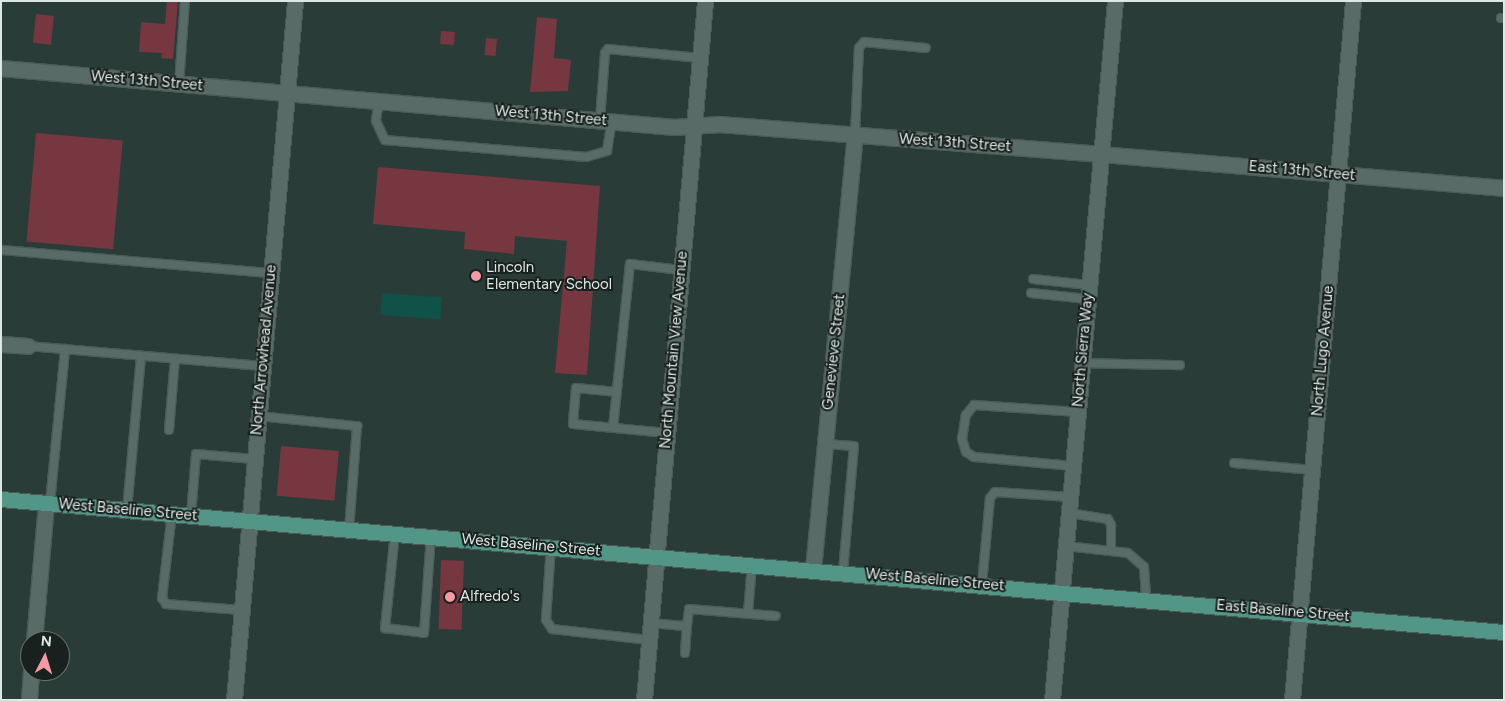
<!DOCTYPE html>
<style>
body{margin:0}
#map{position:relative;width:1505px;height:701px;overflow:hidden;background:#2a3c37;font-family:Figtree,sans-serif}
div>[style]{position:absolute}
.green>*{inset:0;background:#105247;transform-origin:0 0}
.building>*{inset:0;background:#763741;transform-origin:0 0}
.roads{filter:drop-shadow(1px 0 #4b5a56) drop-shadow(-1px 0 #4b5a56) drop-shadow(0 1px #4b5a56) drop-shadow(0 -1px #4b5a56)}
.lane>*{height:8px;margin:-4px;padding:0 4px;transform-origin:4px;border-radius:4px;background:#586b66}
.street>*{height:15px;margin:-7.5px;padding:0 7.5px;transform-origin:7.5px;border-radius:7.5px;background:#586b66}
.secondary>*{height:15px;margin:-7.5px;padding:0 7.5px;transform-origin:7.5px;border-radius:7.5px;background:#586b66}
.primary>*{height:15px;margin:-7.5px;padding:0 7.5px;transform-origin:7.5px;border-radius:7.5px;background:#529688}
.dots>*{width:14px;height:14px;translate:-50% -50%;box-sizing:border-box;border:2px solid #19211f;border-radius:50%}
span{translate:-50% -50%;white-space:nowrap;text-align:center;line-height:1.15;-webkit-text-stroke:4px #19211f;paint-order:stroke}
.street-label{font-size:15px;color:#dde7e4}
.poi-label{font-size:15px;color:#dde7e4}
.left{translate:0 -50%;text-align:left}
.frame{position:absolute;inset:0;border:2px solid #dde7e4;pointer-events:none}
.north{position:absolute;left:20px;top:631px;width:50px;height:50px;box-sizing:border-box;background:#19211f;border:1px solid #67706e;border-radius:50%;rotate:5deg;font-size:14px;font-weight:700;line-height:20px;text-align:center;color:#dde7e4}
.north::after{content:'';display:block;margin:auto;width:18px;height:22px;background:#f49aa6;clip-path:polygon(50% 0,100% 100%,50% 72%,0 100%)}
</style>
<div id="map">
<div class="green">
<i style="left:382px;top:293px;width:60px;height:22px;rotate:4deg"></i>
</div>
<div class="building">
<i style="clip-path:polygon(167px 1px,178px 1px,173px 59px,161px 58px,162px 53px,139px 52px,141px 22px,165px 24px)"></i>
<i style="left:36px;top:14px;width:18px;height:29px;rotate:6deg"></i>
<i style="clip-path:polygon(537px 17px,557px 19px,554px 58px,571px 60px,568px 91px,530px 92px)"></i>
<i style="left:441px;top:31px;width:14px;height:13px;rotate:4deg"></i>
<i style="left:486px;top:38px;width:11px;height:17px;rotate:5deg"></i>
<i style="left:36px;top:133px;width:87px;height:109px;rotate:5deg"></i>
<i style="clip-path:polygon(378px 167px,600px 186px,587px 375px,555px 373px,567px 241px,515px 236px,514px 254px,464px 249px,465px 232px,373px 224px)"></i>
<i style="left:281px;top:446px;width:58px;height:50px;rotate:5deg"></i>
<i style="left:441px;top:560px;width:23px;height:69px;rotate:2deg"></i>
</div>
<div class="roads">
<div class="lane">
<i style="left:1501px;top:18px;width:3px"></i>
<i style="left:179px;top:84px;width:83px;rotate:-85.9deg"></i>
<i style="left:379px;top:101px;width:20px;rotate:99deg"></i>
<i style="left:376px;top:121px;width:21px;rotate:65deg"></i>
<i style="left:385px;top:140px;width:202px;rotate:4.8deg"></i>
<i style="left:586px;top:157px;width:22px;rotate:-16deg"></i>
<i style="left:607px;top:151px;width:30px;rotate:-81deg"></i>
<i style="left:600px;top:120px;width:67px;rotate:-85.7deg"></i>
<i style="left:605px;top:53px;width:5px;rotate:-53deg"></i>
<i style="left:608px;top:49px;width:92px;rotate:5.6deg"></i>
<i style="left:855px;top:135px;width:87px;rotate:-87.4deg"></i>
<i style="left:859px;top:48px;width:8px;rotate:-50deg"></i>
<i style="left:864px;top:42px;width:62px;rotate:5.5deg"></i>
<i style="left:1px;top:250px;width:271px;rotate:4.9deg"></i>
<i style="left:1033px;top:279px;width:56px;rotate:6.1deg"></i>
<i style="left:1031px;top:293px;width:57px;rotate:6deg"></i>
<i style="left:28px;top:346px;width:235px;rotate:4.9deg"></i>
<i style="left:1082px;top:363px;width:98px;rotate:1.2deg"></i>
<i style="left:617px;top:392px;width:41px;rotate:-174.4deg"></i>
<i style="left:576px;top:388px;width:36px;rotate:95deg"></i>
<i style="left:573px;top:424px;width:94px;rotate:5.5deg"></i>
<i style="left:258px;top:416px;width:100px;rotate:5.8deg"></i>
<i style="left:357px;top:426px;width:103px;rotate:94.4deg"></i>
<i style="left:613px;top:428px;width:165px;rotate:-84.1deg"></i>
<i style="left:630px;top:264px;width:51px;rotate:6.7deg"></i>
<i style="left:169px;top:430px;width:71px;rotate:-85.2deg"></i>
<i style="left:825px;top:444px;width:29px;rotate:4deg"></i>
<i style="left:854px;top:446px;width:126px;rotate:95deg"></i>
<i style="left:1234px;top:463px;width:79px;rotate:5.1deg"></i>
<i style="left:1073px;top:466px;width:99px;rotate:-174.8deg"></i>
<i style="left:974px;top:457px;width:9px;rotate:-148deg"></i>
<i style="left:966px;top:452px;width:14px;rotate:-107deg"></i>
<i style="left:962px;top:439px;width:24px;rotate:-81deg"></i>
<i style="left:966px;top:415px;width:13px;rotate:-51deg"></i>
<i style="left:974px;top:405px;width:104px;rotate:3.9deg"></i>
<i style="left:50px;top:503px;width:155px;rotate:-84.4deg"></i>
<i style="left:127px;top:510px;width:155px;rotate:-84.8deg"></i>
<i style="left:172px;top:513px;width:86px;rotate:96.7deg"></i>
<i style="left:162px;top:598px;width:7px;rotate:56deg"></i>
<i style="left:166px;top:604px;width:74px;rotate:4.6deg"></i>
<i style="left:1069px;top:513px;width:39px;rotate:9deg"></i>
<i style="left:1108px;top:519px;width:7px;rotate:63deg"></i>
<i style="left:1111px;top:525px;width:24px;rotate:90deg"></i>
<i style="left:191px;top:515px;width:61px;rotate:-85.3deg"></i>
<i style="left:196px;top:454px;width:58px;rotate:4.9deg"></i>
<i style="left:395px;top:533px;width:96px;rotate:96deg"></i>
<i style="left:385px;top:628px;width:39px;rotate:7deg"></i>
<i style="left:424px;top:633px;width:97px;rotate:-85.9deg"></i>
<i style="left:551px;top:546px;width:74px;rotate:93.9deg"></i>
<i style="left:546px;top:620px;width:11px;rotate:56deg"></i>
<i style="left:552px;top:629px;width:98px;rotate:6.5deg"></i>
<i style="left:1066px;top:546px;width:62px;rotate:6.4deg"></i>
<i style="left:1128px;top:553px;width:21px;rotate:41deg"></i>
<i style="left:1144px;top:567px;width:32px;rotate:86deg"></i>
<i style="left:982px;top:584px;width:86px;rotate:-84.7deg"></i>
<i style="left:990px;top:498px;width:8px;rotate:-50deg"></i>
<i style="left:995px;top:492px;width:75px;rotate:3.8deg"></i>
<i style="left:748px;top:613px;width:49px;rotate:-85.3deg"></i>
<i style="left:650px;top:623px;width:37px;rotate:5deg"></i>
<i style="left:687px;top:626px;width:17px;rotate:-83deg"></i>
<i style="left:689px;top:609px;width:87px;rotate:4.6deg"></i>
<i style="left:685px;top:653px;width:27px;rotate:-86deg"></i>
</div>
<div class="street">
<i style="left:1101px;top:154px;width:404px;rotate:4.8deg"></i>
<i style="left:1px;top:344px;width:27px;rotate:4deg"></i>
<i style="left:813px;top:569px;width:436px;rotate:-84.5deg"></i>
<i style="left:34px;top:641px;width:139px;rotate:-85deg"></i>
<i style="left:29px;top:700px;width:29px;rotate:-86deg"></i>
<i style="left:1292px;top:700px;width:702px;rotate:-85.01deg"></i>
</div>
<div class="secondary">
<i style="left:1px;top:68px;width:676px;rotate:5.01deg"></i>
<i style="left:674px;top:127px;width:46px;rotate:-3.7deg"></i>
<i style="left:720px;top:124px;width:382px;rotate:4.5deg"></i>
<i style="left:234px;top:700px;width:702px;rotate:-85.01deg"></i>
<i style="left:644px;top:700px;width:702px;rotate:-85.01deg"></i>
<i style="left:1052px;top:700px;width:702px;rotate:-84.85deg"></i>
</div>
<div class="primary">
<i style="left:1px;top:499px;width:1509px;rotate:5.06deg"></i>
</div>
</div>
<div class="dots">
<i style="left:476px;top:276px;background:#f49aa6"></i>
<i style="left:450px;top:597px;background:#f49aa6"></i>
</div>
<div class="street-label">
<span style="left:147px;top:81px;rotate:5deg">West 13th Street</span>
<span style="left:551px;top:116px;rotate:5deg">West 13th Street</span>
<span style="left:955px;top:143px;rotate:4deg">West 13th Street</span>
<span style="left:1302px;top:171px;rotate:5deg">East 13th Street</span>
<span style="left:264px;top:350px;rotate:-85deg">North Arrowhead Avenue</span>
<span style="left:674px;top:350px;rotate:-85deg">North Mountain View Avenue</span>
<span style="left:1083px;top:350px;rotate:-85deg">North Sierra Way</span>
<span style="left:1323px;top:351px;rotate:-85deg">North Lugo Avenue</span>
<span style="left:834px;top:352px;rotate:-84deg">Genevieve Street</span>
<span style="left:128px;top:510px;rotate:5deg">West Baseline Street</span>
<span style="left:531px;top:545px;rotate:5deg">West Baseline Street</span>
<span style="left:935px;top:580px;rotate:5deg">West Baseline Street</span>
<span style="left:1283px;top:611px;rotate:5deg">East Baseline Street</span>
</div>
<div class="poi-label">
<span class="left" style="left:486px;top:276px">Lincoln<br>Elementary School</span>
<span class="left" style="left:460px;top:597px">Alfredo's</span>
</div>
<div class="frame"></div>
<div class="north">N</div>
</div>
